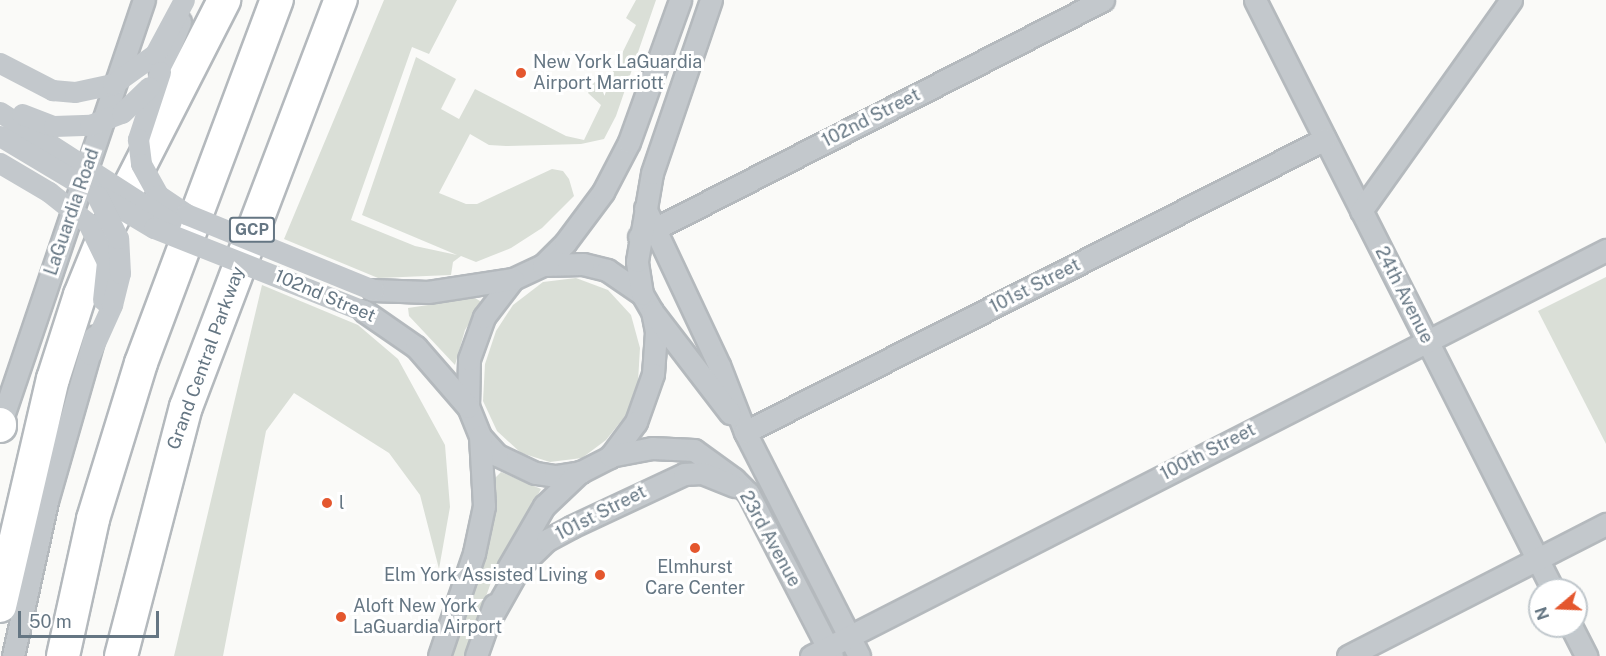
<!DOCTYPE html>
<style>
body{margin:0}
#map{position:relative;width:1606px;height:656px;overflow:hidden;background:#fafaf8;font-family:"Public Sans",sans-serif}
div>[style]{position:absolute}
.green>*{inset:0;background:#dadfd7}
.roads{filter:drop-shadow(2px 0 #b4b9bd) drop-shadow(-2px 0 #b4b9bd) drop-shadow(0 2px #b4b9bd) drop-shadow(0 -2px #b4b9bd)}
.minor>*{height:21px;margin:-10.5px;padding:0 10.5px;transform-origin:10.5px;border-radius:10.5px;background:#c3c8cc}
.highway>*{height:32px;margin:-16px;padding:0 16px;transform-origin:16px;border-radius:16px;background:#fff}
.minor-bridge>*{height:21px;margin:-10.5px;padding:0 10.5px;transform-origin:10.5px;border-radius:10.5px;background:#c3c8cc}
.dots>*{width:16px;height:16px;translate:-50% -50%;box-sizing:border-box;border:3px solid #fff;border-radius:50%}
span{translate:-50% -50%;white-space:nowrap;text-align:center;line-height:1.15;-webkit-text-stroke:6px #fff;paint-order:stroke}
.shield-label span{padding:2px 4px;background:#fff;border:2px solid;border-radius:4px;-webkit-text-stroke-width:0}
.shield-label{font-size:16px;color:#657683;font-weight:700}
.poi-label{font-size:18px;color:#657683}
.left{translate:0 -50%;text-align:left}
.right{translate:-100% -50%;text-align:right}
.street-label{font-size:18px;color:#657683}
.north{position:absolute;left:1528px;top:578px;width:60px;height:60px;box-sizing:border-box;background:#fff;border:2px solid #c1c8cd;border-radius:50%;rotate:251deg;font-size:16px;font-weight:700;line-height:24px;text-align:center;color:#657683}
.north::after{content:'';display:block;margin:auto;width:21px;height:27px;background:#e4572e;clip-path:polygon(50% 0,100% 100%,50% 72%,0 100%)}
.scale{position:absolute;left:18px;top:611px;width:141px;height:27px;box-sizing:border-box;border:3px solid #657683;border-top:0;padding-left:8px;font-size:18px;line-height:21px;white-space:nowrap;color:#657683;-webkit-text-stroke:4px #fff;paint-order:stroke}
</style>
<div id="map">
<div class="green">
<i style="clip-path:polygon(384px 0,457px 0,429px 54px,412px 47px,351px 220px,415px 246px,457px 255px,362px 215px,416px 57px,456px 79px,441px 109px,459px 119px,475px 89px,566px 136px,584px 140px,601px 105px,588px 93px,594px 82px,606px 86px,636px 25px,626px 18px,636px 0,656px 0,616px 116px,604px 139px,581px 144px,506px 146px,489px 145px,470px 134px,439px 193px,466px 204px,477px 204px,552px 169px,563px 171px,569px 179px,574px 196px,542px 228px,511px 248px,476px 262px,461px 256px,453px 262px,451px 275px,378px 278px,284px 239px)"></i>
<i style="clip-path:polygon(1606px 277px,1606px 444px,1538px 311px)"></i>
<i style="clip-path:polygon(576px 278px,608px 290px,631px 315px,640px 348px,638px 381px,626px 415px,606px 440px,582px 458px,550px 462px,521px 453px,497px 431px,483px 401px,485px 364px,496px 331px,513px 305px,543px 282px)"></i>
<i style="clip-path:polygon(262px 285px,358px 325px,398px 359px,445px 445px,450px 507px,439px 569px,420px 495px,389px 453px,294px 393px,266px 431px,223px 656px,174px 656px)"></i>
<i style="clip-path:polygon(475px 298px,480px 301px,479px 308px,465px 330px,455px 365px,409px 316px,408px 308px)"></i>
<i style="clip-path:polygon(501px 472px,541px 489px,495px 571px,465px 656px,450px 656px,490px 541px,495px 478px)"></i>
</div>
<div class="roads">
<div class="minor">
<i style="left:1255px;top:0;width:661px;rotate:63.2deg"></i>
<i style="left:160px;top:72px;width:54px;rotate:-68.2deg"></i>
<i style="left:645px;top:208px;width:174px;rotate:64.8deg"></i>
<i style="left:719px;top:365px;width:72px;rotate:68.8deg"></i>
<i style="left:745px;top:432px;width:251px;rotate:63deg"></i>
<i style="left:1361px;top:211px;width:259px;rotate:-54.6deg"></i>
<i style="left:639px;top:237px;width:521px;rotate:-27.06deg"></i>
<i style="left:583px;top:264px;width:25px;rotate:14deg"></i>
<i style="left:607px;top:270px;width:42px;rotate:34.4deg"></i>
<i style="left:642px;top:294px;width:20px;rotate:60deg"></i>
<i style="left:652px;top:311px;width:21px;rotate:79deg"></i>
<i style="left:656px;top:332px;width:42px;rotate:94.1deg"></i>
<i style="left:653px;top:374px;width:51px;rotate:109.5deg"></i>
<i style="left:636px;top:422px;width:44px;rotate:126.6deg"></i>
<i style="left:610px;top:457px;width:33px;rotate:153deg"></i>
<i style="left:581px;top:472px;width:26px;rotate:171deg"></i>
<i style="left:555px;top:476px;width:20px;rotate:-171deg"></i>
<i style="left:535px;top:473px;width:42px;rotate:-154.7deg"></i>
<i style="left:497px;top:455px;width:25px;rotate:-132deg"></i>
<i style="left:480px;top:436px;width:31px;rotate:-112deg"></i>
<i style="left:468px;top:407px;width:48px;rotate:-88.8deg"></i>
<i style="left:469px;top:359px;width:45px;rotate:-70.3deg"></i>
<i style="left:484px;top:317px;width:48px;rotate:-52.7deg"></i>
<i style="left:513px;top:279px;width:33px;rotate:-25deg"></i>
<i style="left:543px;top:265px;width:40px;rotate:-1.4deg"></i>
<i style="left:543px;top:265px;width:31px;rotate:-45deg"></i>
<i style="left:565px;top:243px;width:64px;rotate:-53.3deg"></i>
<i style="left:603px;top:192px;width:56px;rotate:-62.5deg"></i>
<i style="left:629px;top:142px;width:151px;rotate:-70.2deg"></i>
<i style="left:373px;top:290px;width:55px;rotate:2.1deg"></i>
<i style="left:428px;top:292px;width:86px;rotate:-8.7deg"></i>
<i style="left:642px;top:294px;width:33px;rotate:-99deg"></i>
<i style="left:637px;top:261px;width:89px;rotate:-80.3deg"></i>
<i style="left:652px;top:173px;width:183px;rotate:-71.2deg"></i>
<i style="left:364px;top:311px;width:63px;rotate:34.7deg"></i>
<i style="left:416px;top:347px;width:79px;rotate:49.1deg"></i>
<i style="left:654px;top:314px;width:125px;rotate:52.5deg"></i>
<i style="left:0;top:425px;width:449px;rotate:-71.3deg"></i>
<i style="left:745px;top:432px;width:650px;rotate:-26.8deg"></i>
<i style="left:610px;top:456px;width:43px;rotate:-10.8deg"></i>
<i style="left:652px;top:448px;width:42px;rotate:2.7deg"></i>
<i style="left:694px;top:450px;width:49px;rotate:35.9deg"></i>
<i style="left:734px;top:479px;width:20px;rotate:45deg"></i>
<i style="left:748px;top:493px;width:183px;rotate:62.7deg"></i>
<i style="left:508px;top:568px;width:72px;rotate:-59.9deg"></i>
<i style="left:544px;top:506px;width:50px;rotate:-43.4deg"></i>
<i style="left:490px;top:619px;width:61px;rotate:-60.5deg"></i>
<i style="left:520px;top:566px;width:37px;rotate:-44deg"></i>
<i style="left:547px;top:540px;width:27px;rotate:-28deg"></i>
<i style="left:571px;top:527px;width:125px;rotate:-25.1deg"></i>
<i style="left:684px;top:474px;width:18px;rotate:-3deg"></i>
<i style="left:702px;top:473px;width:35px;rotate:22deg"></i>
<i style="left:1571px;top:626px;width:34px;rotate:63deg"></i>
<i style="left:13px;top:656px;width:159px;rotate:-77.6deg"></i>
<i style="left:47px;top:501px;width:171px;rotate:-74deg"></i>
<i style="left:439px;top:656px;width:109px;rotate:-71.2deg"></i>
<i style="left:474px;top:553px;width:48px;rotate:-78deg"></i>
<i style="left:484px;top:506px;width:70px;rotate:-93.3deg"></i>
<i style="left:476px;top:656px;width:54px;rotate:-70.6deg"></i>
<i style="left:811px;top:656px;width:893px;rotate:-27.05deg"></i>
<i style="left:1348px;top:656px;width:290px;rotate:-27.1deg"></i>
</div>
<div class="highway">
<i style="left:0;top:426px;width:2px;rotate:-90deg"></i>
<i style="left:0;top:606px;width:233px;rotate:-76.9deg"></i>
<i style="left:53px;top:379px;width:88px;rotate:-72.2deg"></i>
<i style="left:80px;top:295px;width:64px;rotate:-67.9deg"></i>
<i style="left:104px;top:236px;width:265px;rotate:-63deg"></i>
<i style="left:63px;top:656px;width:140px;rotate:-77.6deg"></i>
<i style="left:93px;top:519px;width:163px;rotate:-72.9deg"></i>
<i style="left:141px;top:363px;width:388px;rotate:-69.5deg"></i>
<i style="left:121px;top:656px;width:257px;rotate:-75.4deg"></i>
<i style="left:186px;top:407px;width:436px;rotate:-69.2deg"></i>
</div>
</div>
<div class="minor-bridge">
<i style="left:0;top:63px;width:59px;rotate:27.4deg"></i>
<i style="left:52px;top:90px;width:23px;rotate:5deg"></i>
<i style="left:75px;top:92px;width:39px;rotate:-12deg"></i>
<i style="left:113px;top:84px;width:52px;rotate:-35.5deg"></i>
<i style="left:155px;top:54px;width:61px;rotate:-61.8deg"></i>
<i style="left:160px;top:72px;width:71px;rotate:108.2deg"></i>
<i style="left:138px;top:139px;width:25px;rotate:83deg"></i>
<i style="left:141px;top:164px;width:35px;rotate:61deg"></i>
<i style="left:158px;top:195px;width:34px;rotate:34deg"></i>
<i style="left:186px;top:214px;width:202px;rotate:22.1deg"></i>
<i style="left:0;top:112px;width:203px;rotate:32.8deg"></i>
<i style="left:22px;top:114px;width:34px;rotate:21deg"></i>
<i style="left:54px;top:126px;width:36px;rotate:-2deg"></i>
<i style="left:90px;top:125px;width:34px;rotate:-21deg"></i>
<i style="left:122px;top:113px;width:37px;rotate:-44deg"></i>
<i style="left:0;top:136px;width:179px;rotate:30.9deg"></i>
<i style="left:154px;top:228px;width:226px;rotate:21.6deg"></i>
<i style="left:0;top:163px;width:57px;rotate:30.6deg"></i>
<i style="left:49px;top:192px;width:50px;rotate:38.5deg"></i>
<i style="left:88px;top:223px;width:43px;rotate:64deg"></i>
<i style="left:107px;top:262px;width:38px;rotate:96deg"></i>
<i style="left:90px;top:354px;width:54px;rotate:-65.8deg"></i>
<i style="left:112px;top:305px;width:33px;rotate:-76deg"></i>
<i style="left:120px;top:273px;width:35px;rotate:-93deg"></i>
<i style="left:118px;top:238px;width:47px;rotate:-116.6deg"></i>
</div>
<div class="dots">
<i style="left:521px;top:73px;background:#e4572e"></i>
<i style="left:327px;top:503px;background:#e4572e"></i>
<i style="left:695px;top:548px;background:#e4572e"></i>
<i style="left:600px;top:575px;background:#e4572e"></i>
<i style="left:341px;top:617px;background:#e4572e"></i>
</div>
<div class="shield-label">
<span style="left:252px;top:230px">GCP</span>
</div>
<div class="poi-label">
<span class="left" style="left:533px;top:73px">New York LaGuardia<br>Airport Marriott</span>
<span class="left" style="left:339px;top:503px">l</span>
<span style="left:695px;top:578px">Elmhurst<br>Care Center</span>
<span class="right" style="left:588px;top:575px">Elm York Assisted Living</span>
<span class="left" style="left:353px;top:617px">Aloft New York<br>LaGuardia Airport</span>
</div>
<div class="street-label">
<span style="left:871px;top:118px;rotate:-27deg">102nd Street</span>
<span style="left:72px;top:212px;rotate:-71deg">LaGuardia Road</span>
<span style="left:1035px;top:286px;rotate:-27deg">101st Street</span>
<span style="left:1404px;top:295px;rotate:63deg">24th Avenue</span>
<span style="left:325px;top:296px;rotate:23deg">102nd Street</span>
<span style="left:206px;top:358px;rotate:-70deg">Grand Central Parkway</span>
<span style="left:1208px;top:452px;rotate:-27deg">100th Street</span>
<span style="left:601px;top:513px;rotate:-27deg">101st Street</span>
<span style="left:770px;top:539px;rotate:61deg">23rd Avenue</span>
</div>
<div class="north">N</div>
<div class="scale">50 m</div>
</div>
